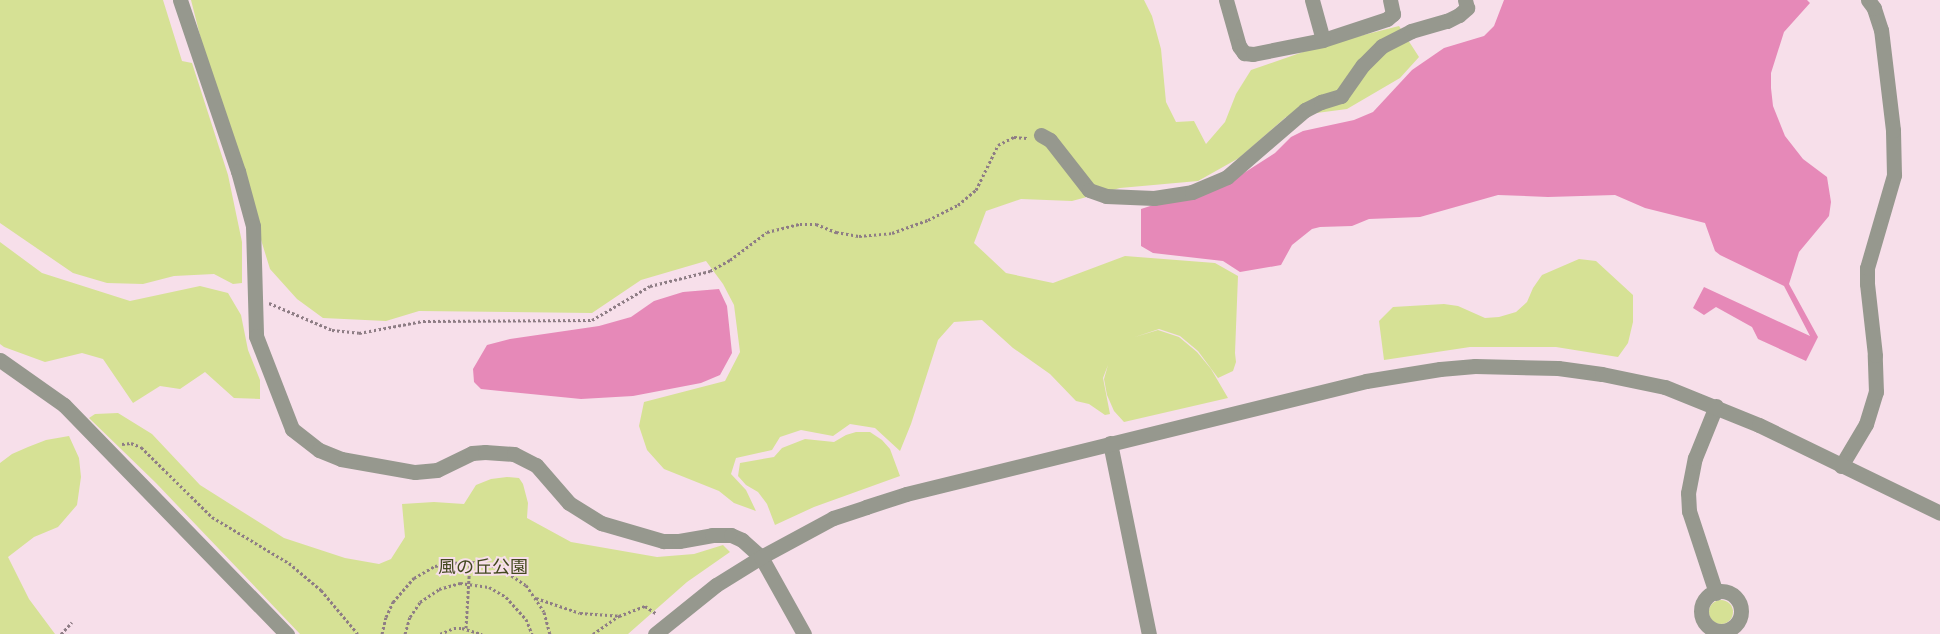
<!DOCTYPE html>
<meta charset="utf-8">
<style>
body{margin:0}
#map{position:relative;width:1940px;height:634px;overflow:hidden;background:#f7dfea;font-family:Helvetica,"Noto Sans JP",sans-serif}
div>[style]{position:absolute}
.green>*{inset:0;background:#d6e195}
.round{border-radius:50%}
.water>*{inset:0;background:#e689b8}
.path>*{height:3px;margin-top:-1.5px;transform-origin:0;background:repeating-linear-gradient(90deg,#8e7d85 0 2.5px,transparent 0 5px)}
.minor>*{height:15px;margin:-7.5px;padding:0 7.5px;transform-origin:7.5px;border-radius:7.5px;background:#96988e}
.minor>.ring{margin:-7.5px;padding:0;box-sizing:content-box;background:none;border:15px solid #96988e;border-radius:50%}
span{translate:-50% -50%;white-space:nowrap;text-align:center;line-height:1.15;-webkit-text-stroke:4px #f7dfea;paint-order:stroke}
.park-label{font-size:18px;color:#444920}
</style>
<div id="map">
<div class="green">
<i style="clip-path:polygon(0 0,163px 0,182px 61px,192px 63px,228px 175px,242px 242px,242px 283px,233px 284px,214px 274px,174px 276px,143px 284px,107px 283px,73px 273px,0 223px)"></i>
<i style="clip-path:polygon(191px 0,1144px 0,1152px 16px,1161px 49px,1166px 102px,1176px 122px,1194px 121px,1206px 144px,1225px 122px,1236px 94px,1251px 70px,1320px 46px,1399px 26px,1419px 57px,1400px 78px,1347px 109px,1286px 117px,1239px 158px,1198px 181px,1120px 188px,1072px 201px,1021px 199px,986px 211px,974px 243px,1006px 273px,1053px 283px,1125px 256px,1215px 263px,1238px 276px,1235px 353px,1236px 362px,1233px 371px,1218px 378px,1198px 351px,1180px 336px,1159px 329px,1135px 337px,1158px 330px,1179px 337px,1197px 352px,1211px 369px,1228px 398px,1124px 422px,1114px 411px,1107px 395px,1104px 379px,1108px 365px,1103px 378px,1110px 414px,1105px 415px,1089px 404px,1076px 401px,1050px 374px,1013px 348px,982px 320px,954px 322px,938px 340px,911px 424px,900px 451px,875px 428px,850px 424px,833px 436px,801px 430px,780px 437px,772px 450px,736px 458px,731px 474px,746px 490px,756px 511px,734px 503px,719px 491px,664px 469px,647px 450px,639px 426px,644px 402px,725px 381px,740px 352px,734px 305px,723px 284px,706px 261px,641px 280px,592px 313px,419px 311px,386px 321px,323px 318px,297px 299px,270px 269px,209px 71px)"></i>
<i style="clip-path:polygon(0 242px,42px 273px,130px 301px,200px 286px,228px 293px,241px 315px,248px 350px,260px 380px,260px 399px,234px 398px,205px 372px,180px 389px,160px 386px,133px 403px,103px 359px,82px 353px,45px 362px,4px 347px,0 344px)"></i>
<i style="clip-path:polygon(1579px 259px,1596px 261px,1633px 295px,1633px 322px,1628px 343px,1618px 357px,1556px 347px,1470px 347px,1384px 360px,1379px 321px,1393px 307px,1444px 304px,1458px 306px,1485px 318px,1499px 317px,1516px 312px,1527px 302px,1533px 288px,1542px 275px)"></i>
<i style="clip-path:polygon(118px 413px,152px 434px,200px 485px,284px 538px,345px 558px,379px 564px,391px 559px,405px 537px,402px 504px,434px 502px,464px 504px,476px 485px,491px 479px,507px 477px,519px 478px,523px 484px,528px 503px,527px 518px,571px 542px,657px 557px,694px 554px,723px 545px,730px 552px,687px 582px,628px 634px,300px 634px,156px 483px,89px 418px,95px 414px)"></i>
<i style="clip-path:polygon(856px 432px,870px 432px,882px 440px,890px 449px,900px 476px,814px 507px,775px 525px,767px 504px,758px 492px,746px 485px,738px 476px,740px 463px,774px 457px,782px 448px,805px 439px,834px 442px,846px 435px)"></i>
<i style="clip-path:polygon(69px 436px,79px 458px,81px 477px,77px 505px,58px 527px,34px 537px,8px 557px,29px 599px,55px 634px,0 634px,0 463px,12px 454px,28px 447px,46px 440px)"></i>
<i class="round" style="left:1709px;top:600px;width:24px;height:24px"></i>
</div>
<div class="water">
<i style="clip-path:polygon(1504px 0,1807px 0,1810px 3px,1784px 32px,1771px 73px,1771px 88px,1773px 106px,1785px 136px,1803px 159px,1827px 177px,1831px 202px,1829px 216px,1799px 252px,1789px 284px,1818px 337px,1806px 361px,1758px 339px,1752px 327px,1716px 307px,1704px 315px,1693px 308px,1704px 287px,1810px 336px,1784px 286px,1720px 255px,1715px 251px,1705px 223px,1645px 208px,1615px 195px,1548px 197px,1498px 195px,1420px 217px,1369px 219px,1352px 226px,1320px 227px,1312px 229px,1292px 245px,1281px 265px,1240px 272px,1223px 261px,1153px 253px,1141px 246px,1141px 209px,1236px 178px,1275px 153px,1291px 137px,1303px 131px,1354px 120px,1373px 112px,1412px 70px,1444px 48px,1484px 36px,1494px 26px)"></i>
<i style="clip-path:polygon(719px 289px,727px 306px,732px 353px,720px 375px,701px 383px,633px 396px,581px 399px,481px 389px,474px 382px,473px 369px,487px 345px,510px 339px,599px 326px,631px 317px,654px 301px,683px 292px)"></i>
</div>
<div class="path">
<i style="left:269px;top:303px;width:69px;rotate:23.2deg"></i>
<i style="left:332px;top:330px;width:27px;rotate:6deg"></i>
<i style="left:359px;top:333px;width:65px;rotate:-10.6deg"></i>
<i style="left:423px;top:321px;width:169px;rotate:-0.3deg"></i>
<i style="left:592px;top:320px;width:67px;rotate:-30.4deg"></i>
<i style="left:650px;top:286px;width:62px;rotate:-14deg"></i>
<i style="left:710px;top:271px;width:23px;rotate:-29deg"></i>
<i style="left:730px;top:260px;width:46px;rotate:-37.1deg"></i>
<i style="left:767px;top:232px;width:34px;rotate:-14deg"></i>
<i style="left:800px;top:224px;width:16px"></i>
<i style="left:816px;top:224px;width:22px;rotate:22deg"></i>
<i style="left:836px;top:232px;width:23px;rotate:10deg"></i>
<i style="left:859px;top:236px;width:33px;rotate:-5deg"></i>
<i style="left:892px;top:233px;width:38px;rotate:-20deg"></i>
<i style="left:928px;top:220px;width:34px;rotate:-27deg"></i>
<i style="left:958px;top:205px;width:23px;rotate:-40deg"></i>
<i style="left:976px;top:190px;width:50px;rotate:-63.9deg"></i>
<i style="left:998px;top:145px;width:18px;rotate:-27deg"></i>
<i style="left:1014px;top:137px;width:13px;rotate:4deg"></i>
<i style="left:122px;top:444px;width:9px;rotate:-6deg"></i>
<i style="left:131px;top:443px;width:11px;rotate:22deg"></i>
<i style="left:141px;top:447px;width:100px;rotate:44.6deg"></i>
<i style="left:212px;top:517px;width:90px;rotate:30.9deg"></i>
<i style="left:289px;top:563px;width:42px;rotate:40.2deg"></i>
<i style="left:321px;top:590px;width:57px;rotate:49.9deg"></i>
<i style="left:536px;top:598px;width:46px;rotate:18.8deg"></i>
<i style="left:580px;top:613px;width:39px;rotate:4deg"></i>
<i style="left:466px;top:628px;width:67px;rotate:-86.6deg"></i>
<i style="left:61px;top:634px;width:16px;rotate:-47deg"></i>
<i style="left:382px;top:634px;width:17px;rotate:-77deg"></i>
<i style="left:386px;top:617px;width:17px;rotate:-65deg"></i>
<i style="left:393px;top:602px;width:32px;rotate:-49deg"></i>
<i style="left:414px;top:578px;width:24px;rotate:-30deg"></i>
<i style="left:435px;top:566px;width:32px;rotate:-9deg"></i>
<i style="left:467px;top:561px;width:33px;rotate:11deg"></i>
<i style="left:499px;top:567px;width:32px;rotate:34deg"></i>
<i style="left:526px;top:585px;width:32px;rotate:56deg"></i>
<i style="left:544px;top:612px;width:23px;rotate:75deg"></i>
<i style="left:405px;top:634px;width:18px;rotate:-74deg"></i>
<i style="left:410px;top:617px;width:18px;rotate:-56deg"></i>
<i style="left:420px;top:602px;width:23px;rotate:-34deg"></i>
<i style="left:439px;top:589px;width:22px;rotate:-16deg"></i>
<i style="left:460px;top:583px;width:29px;rotate:8deg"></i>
<i style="left:489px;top:587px;width:20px;rotate:30deg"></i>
<i style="left:506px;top:597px;width:30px;rotate:48deg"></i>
<i style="left:526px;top:619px;width:16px;rotate:68deg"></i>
<i style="left:440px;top:634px;width:15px;rotate:-23deg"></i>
<i style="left:454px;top:628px;width:8px"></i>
<i style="left:462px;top:628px;width:21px;rotate:17deg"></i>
<i style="left:593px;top:634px;width:32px;rotate:-35deg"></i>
<i style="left:619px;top:616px;width:28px;rotate:-21deg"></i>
<i style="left:645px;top:606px;width:14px;rotate:34deg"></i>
</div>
<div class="minor">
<i style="left:180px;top:0;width:181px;rotate:71.3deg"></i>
<i style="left:238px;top:171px;width:57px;rotate:74.7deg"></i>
<i style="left:253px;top:226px;width:110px;rotate:88.4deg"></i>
<i style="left:256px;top:336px;width:100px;rotate:68.8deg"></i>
<i style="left:292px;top:429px;width:34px;rotate:38deg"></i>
<i style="left:319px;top:450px;width:24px;rotate:22deg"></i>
<i style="left:341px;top:459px;width:75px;rotate:10deg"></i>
<i style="left:415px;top:472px;width:22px;rotate:-5deg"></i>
<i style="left:437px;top:470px;width:39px;rotate:-26deg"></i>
<i style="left:472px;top:453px;width:13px;rotate:-4deg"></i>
<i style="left:485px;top:452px;width:29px;rotate:4deg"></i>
<i style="left:514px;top:454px;width:25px;rotate:27deg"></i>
<i style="left:536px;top:465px;width:50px;rotate:49deg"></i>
<i style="left:569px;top:503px;width:38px;rotate:32deg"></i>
<i style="left:601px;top:523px;width:65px;rotate:16.2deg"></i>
<i style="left:663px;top:541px;width:16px"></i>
<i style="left:679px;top:541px;width:34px;rotate:-10deg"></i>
<i style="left:712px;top:535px;width:19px"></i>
<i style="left:731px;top:535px;width:12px;rotate:24deg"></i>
<i style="left:742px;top:540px;width:25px;rotate:42deg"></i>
<i style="left:761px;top:557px;width:88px;rotate:60.8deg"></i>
<i style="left:1226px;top:0;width:48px;rotate:74.2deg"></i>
<i style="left:1239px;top:46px;width:9px;rotate:54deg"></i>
<i style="left:1244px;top:53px;width:9px;rotate:6deg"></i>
<i style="left:1253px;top:54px;width:71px;rotate:-11.3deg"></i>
<i style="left:1323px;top:40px;width:67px;rotate:-18.2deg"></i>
<i style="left:1387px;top:19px;width:8px;rotate:-40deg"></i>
<i style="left:1393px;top:14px;width:14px;rotate:-102deg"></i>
<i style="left:1312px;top:0;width:41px;rotate:74.6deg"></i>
<i style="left:1041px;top:135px;width:10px;rotate:29deg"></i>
<i style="left:1050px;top:140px;width:63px;rotate:52deg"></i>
<i style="left:1089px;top:190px;width:18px;rotate:19deg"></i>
<i style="left:1106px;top:196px;width:48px;rotate:2.4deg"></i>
<i style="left:1154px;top:198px;width:38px;rotate:-9deg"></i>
<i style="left:1192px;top:192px;width:38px;rotate:-23deg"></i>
<i style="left:1227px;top:177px;width:103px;rotate:-40.7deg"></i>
<i style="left:1305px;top:110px;width:18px;rotate:-27deg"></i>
<i style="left:1321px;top:102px;width:21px;rotate:-17deg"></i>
<i style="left:1341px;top:96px;width:38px;rotate:-55deg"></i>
<i style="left:1363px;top:65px;width:27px;rotate:-45deg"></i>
<i style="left:1382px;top:46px;width:33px;rotate:-27deg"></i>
<i style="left:1411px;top:31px;width:37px;rotate:-16deg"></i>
<i style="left:1447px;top:21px;width:13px;rotate:-27deg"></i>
<i style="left:1459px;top:15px;width:11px;rotate:-41deg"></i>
<i style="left:1467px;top:8px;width:8px;rotate:-104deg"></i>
<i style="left:0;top:360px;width:78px;rotate:35.1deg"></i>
<i style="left:64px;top:405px;width:320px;rotate:45.8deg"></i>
<i style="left:1110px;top:443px;width:195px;rotate:78.5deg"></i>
<i style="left:1841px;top:466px;width:49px;rotate:-59.2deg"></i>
<i style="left:1866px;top:424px;width:34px;rotate:-73deg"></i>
<i style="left:1876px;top:392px;width:37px;rotate:-92deg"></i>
<i style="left:1875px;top:355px;width:71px;rotate:-96.4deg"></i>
<i style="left:1867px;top:284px;width:16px;rotate:-90deg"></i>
<i style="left:1867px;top:268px;width:97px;rotate:-73.8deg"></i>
<i style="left:1894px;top:175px;width:45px;rotate:-91.3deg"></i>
<i style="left:1893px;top:130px;width:101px;rotate:-96.8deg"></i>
<i style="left:1881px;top:30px;width:23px;rotate:-108deg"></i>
<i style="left:1874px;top:8px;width:10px;rotate:-127deg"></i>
<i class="ring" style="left:1701px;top:591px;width:25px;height:25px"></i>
<i style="left:1716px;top:593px;width:86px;rotate:-108.2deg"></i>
<i style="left:1689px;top:511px;width:18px;rotate:-93deg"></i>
<i style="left:1688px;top:493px;width:36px;rotate:-79deg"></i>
<i style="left:1695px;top:458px;width:56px;rotate:-68deg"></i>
<i style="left:655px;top:634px;width:78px;rotate:-38.8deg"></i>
<i style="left:716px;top:585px;width:53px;rotate:-31.9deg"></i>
<i style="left:761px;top:557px;width:82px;rotate:-28.4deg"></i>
<i style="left:833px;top:518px;width:35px;rotate:-18deg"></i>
<i style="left:866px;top:507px;width:42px;rotate:-18deg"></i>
<i style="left:906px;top:494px;width:474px;rotate:-13.8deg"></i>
<i style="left:1366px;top:381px;width:75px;rotate:-9.2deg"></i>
<i style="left:1440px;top:369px;width:35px;rotate:-5deg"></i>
<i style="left:1475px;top:366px;width:83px;rotate:1.4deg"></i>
<i style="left:1558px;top:368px;width:44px;rotate:7.8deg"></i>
<i style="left:1602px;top:374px;width:64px;rotate:11.7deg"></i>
<i style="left:1665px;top:387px;width:101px;rotate:22deg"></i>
<i style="left:1759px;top:425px;width:201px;rotate:25.9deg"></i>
</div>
<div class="park-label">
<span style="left:483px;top:567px">風の丘公園</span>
</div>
</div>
